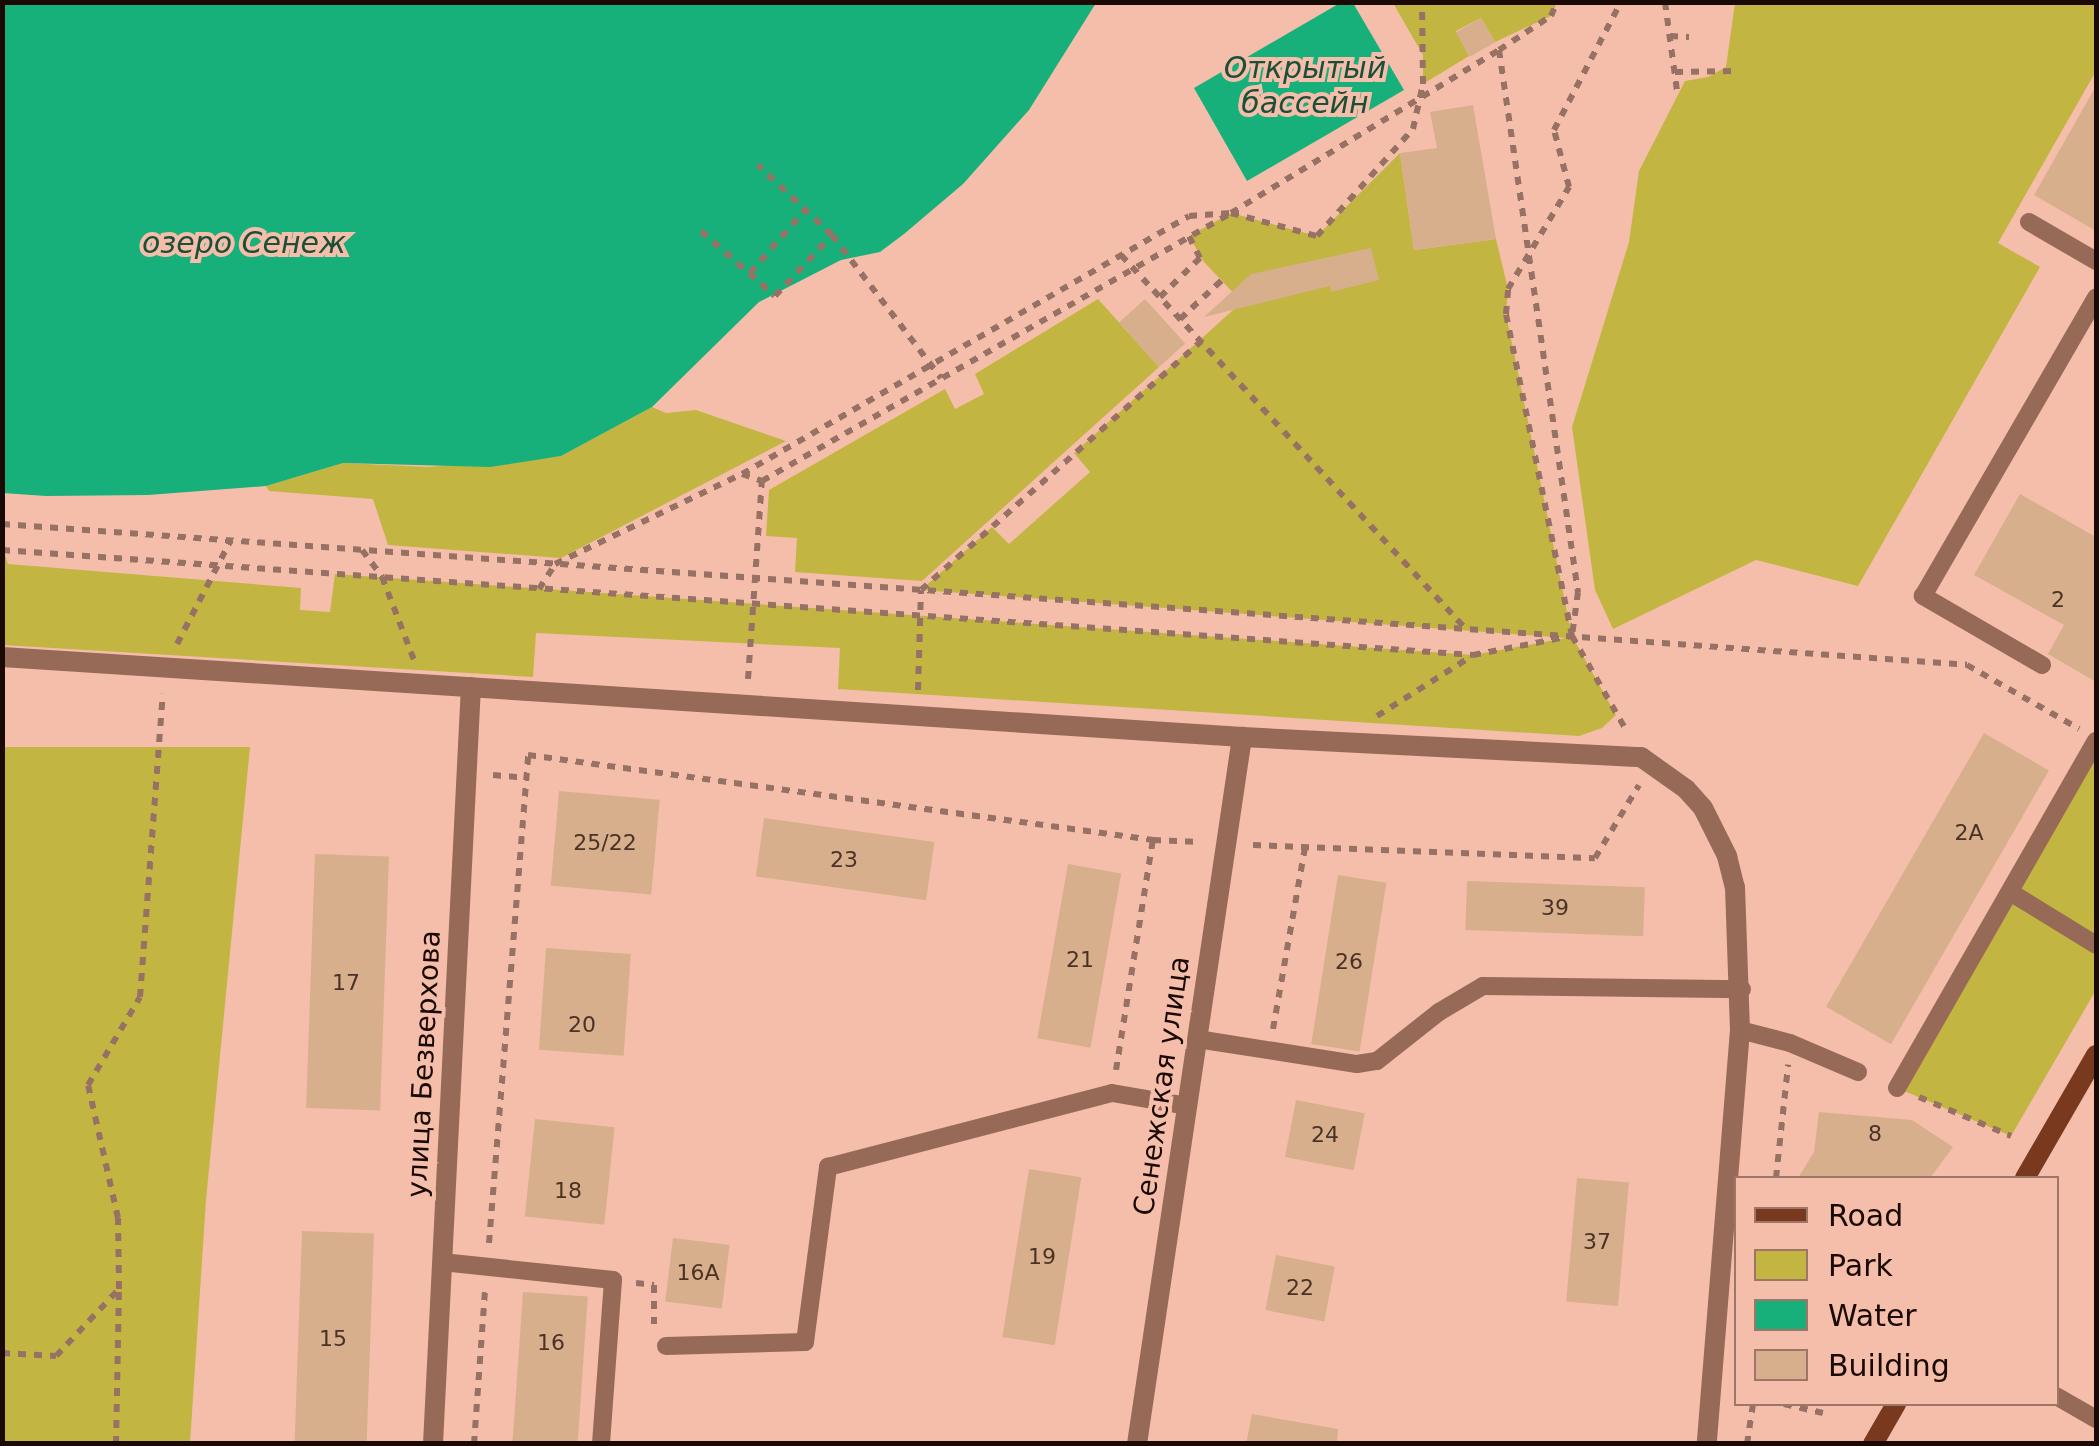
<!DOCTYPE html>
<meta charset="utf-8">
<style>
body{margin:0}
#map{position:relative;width:2099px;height:1446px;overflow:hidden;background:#f4beaa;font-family:"DejaVu Sans",sans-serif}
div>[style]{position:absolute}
.green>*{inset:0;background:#c3b542}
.water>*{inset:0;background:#17b07a}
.building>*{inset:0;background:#d8af8c;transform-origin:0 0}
.path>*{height:6px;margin-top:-3px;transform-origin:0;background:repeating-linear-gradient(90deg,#977164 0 8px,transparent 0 16px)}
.lane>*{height:18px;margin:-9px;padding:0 9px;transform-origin:9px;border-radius:9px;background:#976a58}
.street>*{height:20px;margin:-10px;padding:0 10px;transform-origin:10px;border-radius:10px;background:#976a58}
.secondary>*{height:20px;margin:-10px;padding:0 10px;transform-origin:10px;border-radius:10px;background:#79391f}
span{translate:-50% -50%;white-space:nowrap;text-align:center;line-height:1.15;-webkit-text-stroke:8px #f4beaa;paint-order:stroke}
.number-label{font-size:22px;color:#4a3226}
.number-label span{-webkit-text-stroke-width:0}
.street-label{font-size:28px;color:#1a0904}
.water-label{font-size:30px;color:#1a4f39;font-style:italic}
.frame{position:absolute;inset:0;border:5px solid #1a0904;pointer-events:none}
.legend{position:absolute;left:1734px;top:1176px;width:325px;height:230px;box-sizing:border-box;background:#f4beaa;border:2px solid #9d7668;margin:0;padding:12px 18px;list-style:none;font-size:30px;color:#1a0904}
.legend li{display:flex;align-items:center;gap:20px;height:50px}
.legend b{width:50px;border:2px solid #9d7668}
</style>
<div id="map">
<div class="green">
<i style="clip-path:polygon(1393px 3px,1557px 3px,1551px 16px,1495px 42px,1481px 18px,1456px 31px,1469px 56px,1423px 84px,1423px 55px)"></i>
<i style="clip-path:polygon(1735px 3px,2096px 3px,2096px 71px,1998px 243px,2040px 267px,1858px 586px,1756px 560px,1613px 629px,1595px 590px,1572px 427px,1629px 242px,1639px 171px,1685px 81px,1708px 77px,1726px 67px)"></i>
<i style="clip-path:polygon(1400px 153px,1414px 250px,1496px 239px,1508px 289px,1506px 314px,1572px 636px,1616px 715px,1602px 728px,1579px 736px,838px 689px,840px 648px,536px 633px,533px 677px,3px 645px,2px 546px,8px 564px,301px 588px,300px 610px,330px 612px,335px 574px,1473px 655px,1566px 638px,921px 590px,992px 527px,1009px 544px,1090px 472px,1074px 453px,1242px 302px,1204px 262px,1189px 236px,1231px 213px,1317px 236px)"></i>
<i style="clip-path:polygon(1098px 299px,1159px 367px,922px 581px,795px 572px,797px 538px,766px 536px,769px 490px,945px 389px,955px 409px,984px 394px,975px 374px)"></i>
<i style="clip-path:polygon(652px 407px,666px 413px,696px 410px,786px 441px,561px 558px,388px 545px,373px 499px,269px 491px,266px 486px,343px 463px,429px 467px,561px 456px)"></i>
<i style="clip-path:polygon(2096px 741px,2096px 990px,2011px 1136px,1897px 1088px)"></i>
<i style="clip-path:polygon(3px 747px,250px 747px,206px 1200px,190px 1443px,3px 1443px)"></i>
</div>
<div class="water">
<i style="clip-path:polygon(2px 3px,3px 2px,1096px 3px,1029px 110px,963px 184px,904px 234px,880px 252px,841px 260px,759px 302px,652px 407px,561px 456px,490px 467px,343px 463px,266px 486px,148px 495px,46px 496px,3px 493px)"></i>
<i style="clip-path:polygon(1353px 3px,1404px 90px,1247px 181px,1194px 88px,1340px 3px)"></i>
</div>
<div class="building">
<i style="left:1481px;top:18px;width:28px;height:29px;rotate:60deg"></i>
<i style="clip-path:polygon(2096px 86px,2096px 231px,2034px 195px)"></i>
<i style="clip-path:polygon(1473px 105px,1496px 239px,1414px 250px,1400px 153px,1437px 148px,1430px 112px)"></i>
<i style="clip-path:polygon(1371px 248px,1379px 280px,1331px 292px,1330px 286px,1204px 317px,1251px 274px)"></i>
<i style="left:1145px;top:299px;width:60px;height:35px;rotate:48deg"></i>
<i style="clip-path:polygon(2020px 494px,2096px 537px,2096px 682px,2048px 654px,2064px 625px,1974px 575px)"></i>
<i style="left:1984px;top:733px;width:75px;height:316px;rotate:30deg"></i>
<i style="left:559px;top:791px;width:101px;height:95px;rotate:5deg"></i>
<i style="left:764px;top:818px;width:172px;height:59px;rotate:8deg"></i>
<i style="left:315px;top:854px;width:74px;height:254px;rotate:2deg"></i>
<i style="left:1068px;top:864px;width:54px;height:177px;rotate:10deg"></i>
<i style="left:1338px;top:875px;width:49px;height:171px;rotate:9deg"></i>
<i style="left:1467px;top:881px;width:178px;height:49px;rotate:2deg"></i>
<i style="left:546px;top:948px;width:85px;height:102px;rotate:4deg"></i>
<i style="left:1296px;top:1100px;width:70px;height:58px;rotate:11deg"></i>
<i style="clip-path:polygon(1819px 1112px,1912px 1120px,1953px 1147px,1930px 1178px,1798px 1178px,1814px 1152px)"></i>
<i style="left:535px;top:1119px;width:80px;height:98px;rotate:6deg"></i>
<i style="left:1029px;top:1169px;width:53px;height:170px;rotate:9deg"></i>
<i style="left:1577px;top:1178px;width:52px;height:124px;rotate:5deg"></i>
<i style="left:302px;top:1231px;width:72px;height:213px;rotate:2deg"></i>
<i style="left:673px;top:1238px;width:57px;height:64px;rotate:7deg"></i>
<i style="left:1276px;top:1255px;width:60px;height:56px;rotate:11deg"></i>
<i style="left:523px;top:1292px;width:65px;height:153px;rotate:4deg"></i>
<i style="clip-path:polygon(1252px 1414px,1338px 1429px,1337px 1444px,1246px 1444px)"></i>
</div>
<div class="path">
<i style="left:1665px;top:2px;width:90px;rotate:82.3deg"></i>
<i style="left:1670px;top:36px;width:19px;rotate:3deg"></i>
<i style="left:1499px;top:50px;width:548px;rotate:81.71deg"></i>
<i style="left:1578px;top:592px;width:44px;rotate:97.8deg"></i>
<i style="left:1572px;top:636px;width:108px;rotate:60.1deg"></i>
<i style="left:1675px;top:72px;width:61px;rotate:-0.9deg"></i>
<i style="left:701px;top:231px;width:98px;rotate:41.3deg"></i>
<i style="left:775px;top:296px;width:83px;rotate:-46.9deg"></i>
<i style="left:832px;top:235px;width:102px;rotate:-136.6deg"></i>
<i style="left:832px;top:235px;width:180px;rotate:52.7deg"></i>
<i style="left:1121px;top:255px;width:507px;rotate:47.32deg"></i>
<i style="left:750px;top:273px;width:84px;rotate:-48.9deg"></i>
<i style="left:1160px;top:297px;width:56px;rotate:-44.3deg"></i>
<i style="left:1200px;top:258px;width:25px;rotate:-117deg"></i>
<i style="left:1180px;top:319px;width:57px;rotate:-42.9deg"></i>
<i style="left:742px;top:474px;width:21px;rotate:19deg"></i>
<i style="left:762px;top:481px;width:540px;rotate:-29.74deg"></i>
<i style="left:1231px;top:213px;width:314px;rotate:-31.3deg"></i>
<i style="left:1499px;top:50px;width:62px;rotate:-33.2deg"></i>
<i style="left:1551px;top:16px;width:15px;rotate:-67deg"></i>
<i style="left:2px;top:524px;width:1970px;rotate:4.1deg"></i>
<i style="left:1967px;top:665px;width:129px;rotate:29.7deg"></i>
<i style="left:2px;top:550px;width:1475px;rotate:4.08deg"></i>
<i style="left:1473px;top:655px;width:101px;rotate:-10.9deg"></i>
<i style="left:1572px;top:636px;width:329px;rotate:-101.6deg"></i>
<i style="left:1506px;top:314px;width:25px;rotate:-85deg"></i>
<i style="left:1508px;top:289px;width:119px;rotate:-59.1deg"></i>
<i style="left:1569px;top:187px;width:59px;rotate:-104.7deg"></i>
<i style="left:1554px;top:130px;width:144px;rotate:-62.4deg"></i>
<i style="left:362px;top:550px;width:34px;rotate:53deg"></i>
<i style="left:382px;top:577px;width:89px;rotate:68.9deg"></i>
<i style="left:539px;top:589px;width:30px;rotate:-57deg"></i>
<i style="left:555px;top:564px;width:208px;rotate:-25.7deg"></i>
<i style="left:742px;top:474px;width:516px;rotate:-29.99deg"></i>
<i style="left:1189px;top:216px;width:42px;rotate:-4.1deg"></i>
<i style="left:1231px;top:213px;width:89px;rotate:15deg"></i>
<i style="left:1317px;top:236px;width:144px;rotate:-48.1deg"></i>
<i style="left:1413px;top:129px;width:46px;rotate:-77.5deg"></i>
<i style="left:1423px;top:84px;width:82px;rotate:-90.7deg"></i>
<i style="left:177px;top:644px;width:117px;rotate:-62.6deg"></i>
<i style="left:748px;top:679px;width:198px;rotate:-86deg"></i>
<i style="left:918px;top:690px;width:100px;rotate:-88.3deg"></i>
<i style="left:921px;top:590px;width:375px;rotate:-41.6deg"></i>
<i style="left:1377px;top:716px;width:112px;rotate:-32.3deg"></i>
<i style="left:493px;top:775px;width:34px;rotate:5deg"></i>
<i style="left:1253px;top:845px;width:342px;rotate:2.2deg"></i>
<i style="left:1595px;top:858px;width:85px;rotate:-58.9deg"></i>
<i style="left:1273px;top:1029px;width:185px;rotate:-80deg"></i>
<i style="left:1116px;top:1070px;width:233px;rotate:-80.9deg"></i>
<i style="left:1919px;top:1097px;width:100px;rotate:23deg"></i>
<i style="left:1776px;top:1178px;width:114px;rotate:-83.9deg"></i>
<i style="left:489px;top:1243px;width:490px;rotate:-85.4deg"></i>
<i style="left:528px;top:755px;width:631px;rotate:7.74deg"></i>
<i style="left:1153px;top:840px;width:47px;rotate:2.4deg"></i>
<i style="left:636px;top:1283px;width:18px;rotate:6deg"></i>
<i style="left:654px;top:1285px;width:39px;rotate:90deg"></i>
<i style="left:2px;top:1353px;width:54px;rotate:3.2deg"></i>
<i style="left:56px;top:1356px;width:92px;rotate:-46.8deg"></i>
<i style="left:119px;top:1289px;width:71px;rotate:-90.8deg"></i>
<i style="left:118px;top:1218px;width:136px;rotate:-102.7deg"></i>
<i style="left:88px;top:1085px;width:102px;rotate:-59.4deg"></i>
<i style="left:140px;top:997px;width:304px;rotate:-85.7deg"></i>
<i style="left:1784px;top:1404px;width:40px;rotate:13deg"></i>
<i style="left:116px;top:1444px;width:154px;rotate:-88.9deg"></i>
<i style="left:474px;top:1444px;width:154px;rotate:-85.9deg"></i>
<i style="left:1747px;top:1444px;width:40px;rotate:-81.5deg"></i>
</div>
<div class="lane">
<i style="left:2029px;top:222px;width:78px;rotate:30.2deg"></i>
<i style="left:2042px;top:665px;width:138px;rotate:-149.9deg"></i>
<i style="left:1923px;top:596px;width:345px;rotate:-59.9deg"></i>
<i style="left:2010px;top:892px;width:101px;rotate:31.6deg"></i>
<i style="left:1740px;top:1030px;width:52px;rotate:14.6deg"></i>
<i style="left:1790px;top:1043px;width:74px;rotate:23.1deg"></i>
<i style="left:1197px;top:1039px;width:162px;rotate:8.9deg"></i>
<i style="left:1357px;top:1064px;width:20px;rotate:-9deg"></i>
<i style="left:1377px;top:1061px;width:79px;rotate:-38.3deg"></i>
<i style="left:1439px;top:1012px;width:51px;rotate:-30.6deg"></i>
<i style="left:1483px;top:986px;width:259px;rotate:0.7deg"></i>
<i style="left:1897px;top:1088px;width:400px;rotate:-60.2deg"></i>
<i style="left:442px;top:1262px;width:172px;rotate:6deg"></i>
<i style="left:613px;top:1280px;width:164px;rotate:94.2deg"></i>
<i style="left:666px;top:1346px;width:139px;rotate:-1.6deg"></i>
<i style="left:805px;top:1342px;width:177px;rotate:-82.5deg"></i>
<i style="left:828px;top:1167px;width:293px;rotate:-14.6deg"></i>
<i style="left:1112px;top:1093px;width:76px;rotate:9.8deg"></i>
<i style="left:2056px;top:1396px;width:46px;rotate:29.9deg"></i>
</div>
<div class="street">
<i style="left:2px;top:657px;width:1243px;rotate:3.69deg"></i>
<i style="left:1242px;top:737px;width:400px;rotate:2.9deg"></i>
<i style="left:1641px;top:757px;width:55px;rotate:35.4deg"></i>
<i style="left:1686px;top:789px;width:25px;rotate:48deg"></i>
<i style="left:1703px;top:808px;width:54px;rotate:63.4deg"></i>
<i style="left:1727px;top:856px;width:32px;rotate:76deg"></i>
<i style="left:1735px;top:887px;width:143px;rotate:88deg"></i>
<i style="left:1740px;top:1030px;width:415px;rotate:94.6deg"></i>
<i style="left:433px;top:1444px;width:758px;rotate:-87.13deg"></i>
<i style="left:1137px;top:1444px;width:715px;rotate:-81.55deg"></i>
</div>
<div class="secondary">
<i style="left:2025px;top:1178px;width:142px;rotate:-60deg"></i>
<i style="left:1873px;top:1444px;width:46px;rotate:-60.1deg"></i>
</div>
<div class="number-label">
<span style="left:2058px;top:600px">2</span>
<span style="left:1969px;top:833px">2А</span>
<span style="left:605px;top:843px">25/22</span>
<span style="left:844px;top:860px">23</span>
<span style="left:1555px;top:908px">39</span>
<span style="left:1080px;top:960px">21</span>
<span style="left:1349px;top:962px">26</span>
<span style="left:346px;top:983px">17</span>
<span style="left:582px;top:1025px">20</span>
<span style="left:1875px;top:1134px">8</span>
<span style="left:1325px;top:1135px">24</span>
<span style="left:568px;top:1191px">18</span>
<span style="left:1597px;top:1242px">37</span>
<span style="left:1042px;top:1257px">19</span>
<span style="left:698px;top:1273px">16А</span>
<span style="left:1300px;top:1288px">22</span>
<span style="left:333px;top:1339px">15</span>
<span style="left:551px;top:1343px">16</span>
</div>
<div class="street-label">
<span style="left:424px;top:1064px;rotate:-87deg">улица Безверхова</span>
<span style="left:1162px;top:1086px;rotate:-82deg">Сенежская улица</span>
</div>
<div class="water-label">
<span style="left:1305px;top:85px">Открытый<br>бассейн</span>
<span style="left:244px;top:243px">озеро Сенеж</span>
</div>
<div class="frame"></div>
<ul class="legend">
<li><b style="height:12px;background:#79391f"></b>Road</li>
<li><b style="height:28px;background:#c3b542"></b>Park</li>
<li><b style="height:28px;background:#17b07a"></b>Water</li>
<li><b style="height:28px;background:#d8af8c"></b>Building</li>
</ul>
</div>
